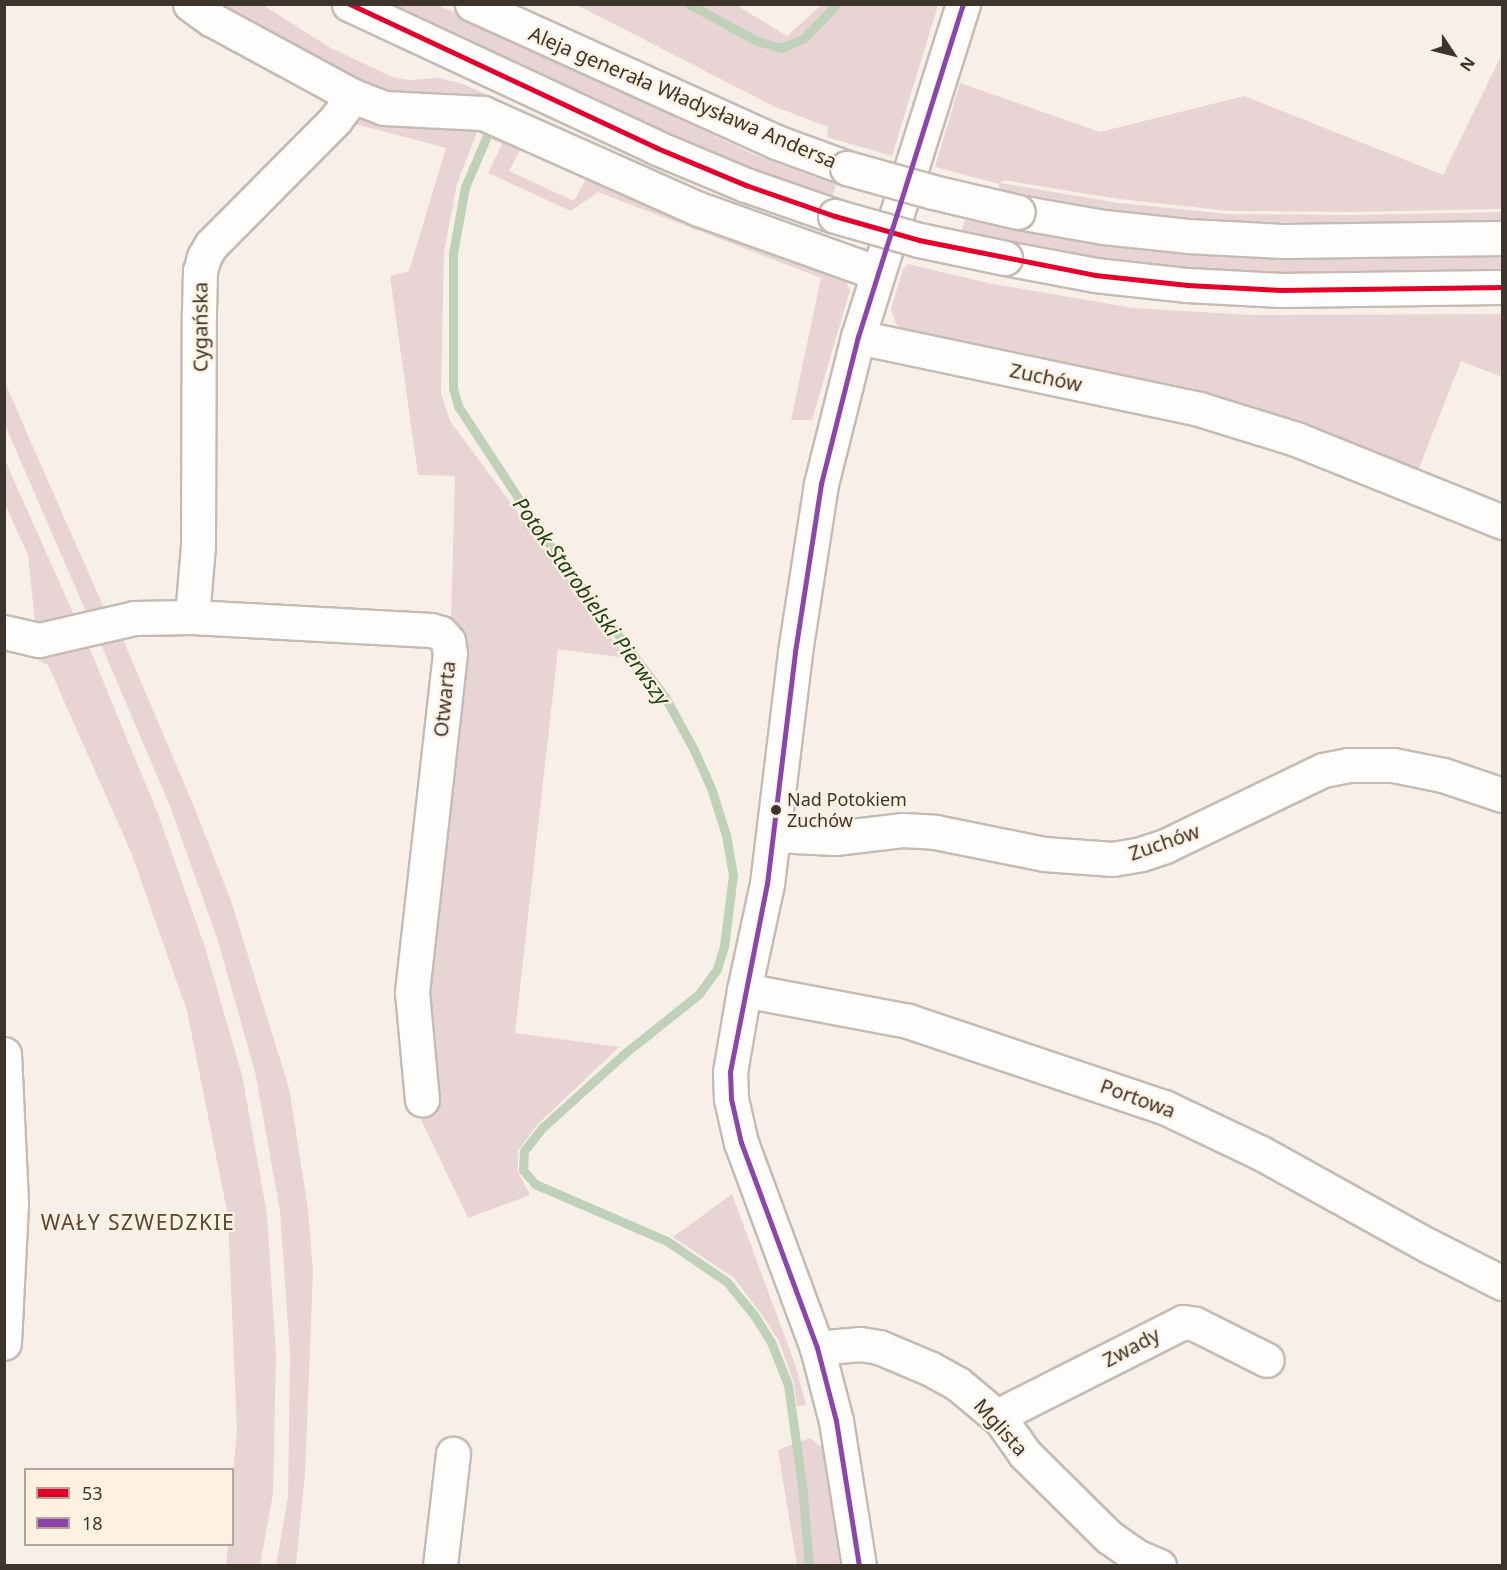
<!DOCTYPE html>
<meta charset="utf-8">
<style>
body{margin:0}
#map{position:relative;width:1507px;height:1570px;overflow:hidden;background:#f8f0e8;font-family:"Noto Sans",sans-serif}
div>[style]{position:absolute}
.green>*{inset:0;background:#e8d4d4}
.stream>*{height:9px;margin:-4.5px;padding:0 4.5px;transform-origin:4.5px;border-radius:4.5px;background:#bfd1b8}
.roads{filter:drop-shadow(2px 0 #c4bcb4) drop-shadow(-2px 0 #c4bcb4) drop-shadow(0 2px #c4bcb4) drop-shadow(0 -2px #c4bcb4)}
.street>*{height:33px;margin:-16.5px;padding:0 16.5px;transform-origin:16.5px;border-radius:16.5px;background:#fefdfc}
.secondary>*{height:33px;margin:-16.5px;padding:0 16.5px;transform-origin:16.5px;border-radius:16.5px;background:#fefdfc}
.bridges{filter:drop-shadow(2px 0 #c4bcb4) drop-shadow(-2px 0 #c4bcb4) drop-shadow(0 2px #c4bcb4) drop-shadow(0 -2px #c4bcb4)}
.secondary-bridge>*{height:33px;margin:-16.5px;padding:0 16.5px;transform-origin:16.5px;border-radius:16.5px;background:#fefdfc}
.bus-1>*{height:4.5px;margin:-2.25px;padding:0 2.25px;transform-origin:2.25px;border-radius:2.25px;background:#e4002b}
.bus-2>*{height:4.5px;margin:-2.25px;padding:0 2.25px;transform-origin:2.25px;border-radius:2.25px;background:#8e44ad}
.dots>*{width:16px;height:16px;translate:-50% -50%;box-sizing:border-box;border:3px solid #fef1e2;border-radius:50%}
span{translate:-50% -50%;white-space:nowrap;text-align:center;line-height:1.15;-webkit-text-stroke:4.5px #fef1e2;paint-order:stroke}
.bus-label{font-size:18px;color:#3d352b}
.left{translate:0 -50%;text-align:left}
.street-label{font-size:20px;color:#3d352b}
.water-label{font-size:21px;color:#1b4518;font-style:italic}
.neighbourhood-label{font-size:21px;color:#584832;letter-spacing:1.5px}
.frame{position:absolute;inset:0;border:6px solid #3d352b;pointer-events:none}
.legend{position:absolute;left:24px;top:1468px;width:210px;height:78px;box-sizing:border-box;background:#fef1e2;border:2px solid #b1a699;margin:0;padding:8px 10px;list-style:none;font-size:18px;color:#3d352b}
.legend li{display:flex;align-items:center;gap:12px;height:30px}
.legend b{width:30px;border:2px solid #b1a699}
.north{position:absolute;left:1423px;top:24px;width:60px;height:60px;-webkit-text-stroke:4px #fef1e2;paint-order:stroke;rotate:125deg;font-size:16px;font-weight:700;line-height:24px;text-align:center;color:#3d352b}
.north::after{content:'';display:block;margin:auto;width:21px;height:27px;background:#3d352b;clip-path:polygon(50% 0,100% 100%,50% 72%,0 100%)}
</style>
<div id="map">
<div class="green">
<i style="clip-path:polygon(204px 5px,263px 5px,329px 47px,392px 77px,410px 80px,439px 78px,463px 84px,517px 108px,517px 112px,382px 94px)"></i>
<i style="clip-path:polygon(388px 5px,438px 5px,755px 155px,836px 185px,832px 197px,750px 169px,660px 131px)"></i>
<i style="clip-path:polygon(577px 5px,736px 5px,787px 36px,821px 5px,938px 5px,892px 156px,827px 137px,828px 127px,773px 106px)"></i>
<i style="clip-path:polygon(1502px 54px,1502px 209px,1350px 212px,1229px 211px,1119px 199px,1003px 180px,1000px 183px,1119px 203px,1228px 214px,1351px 215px,1502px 212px,1502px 221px,1351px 223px,1228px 221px,1119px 211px,1000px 190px,999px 184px,935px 167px,960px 83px,1100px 132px,1244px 96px,1443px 175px)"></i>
<i style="clip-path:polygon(349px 114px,462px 122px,525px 141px,509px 171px,574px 201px,588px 175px,841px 270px,850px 290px,812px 420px,791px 420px,821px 278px,598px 192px,571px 211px,488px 173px,502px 144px,477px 132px,457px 184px,444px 252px,441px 393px,450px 421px,626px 658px,558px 649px,515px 1033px,619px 1047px,537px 1125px,518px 1151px,518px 1172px,530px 1195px,468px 1218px,417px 1111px,419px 991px,460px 630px,451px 620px,455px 476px,418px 475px,390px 276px,409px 271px,446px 148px,344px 121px)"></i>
<i style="clip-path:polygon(965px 220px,1098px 242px,1190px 253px,1281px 259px,1502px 255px,1502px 271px,1285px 274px,1190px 269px,1097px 258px,1015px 244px,962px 230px)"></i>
<i style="clip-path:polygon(908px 264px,988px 283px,1133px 308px,1252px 315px,1502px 314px,1502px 377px,1461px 361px,1416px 476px,902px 329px,896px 323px,891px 309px,903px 269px)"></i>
<i style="clip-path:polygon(4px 380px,26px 431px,108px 617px,90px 621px,5px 425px)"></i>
<i style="clip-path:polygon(4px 458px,78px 624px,36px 631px,28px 555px,5px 504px)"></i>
<i style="clip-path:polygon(118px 628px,193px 804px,231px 901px,289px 1088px,308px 1209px,313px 1272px,305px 1474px,296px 1565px,276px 1565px,288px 1497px,290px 1354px,280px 1211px,255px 1072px,218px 941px,170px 806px,96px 633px)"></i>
<i style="clip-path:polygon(85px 637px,158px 814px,205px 947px,242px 1075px,267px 1214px,276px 1355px,273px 1494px,260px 1565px,226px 1565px,228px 1545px,232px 1544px,232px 1485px,237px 1431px,228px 1216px,187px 1011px,131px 852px,48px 665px,18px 650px)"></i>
<i style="clip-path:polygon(732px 1194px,795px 1364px,806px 1405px,797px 1407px,794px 1383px,779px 1341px,760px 1312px,734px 1278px,673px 1237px)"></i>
<i style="clip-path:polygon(810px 1438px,822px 1447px,838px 1531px,841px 1565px,797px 1565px,778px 1450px)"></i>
</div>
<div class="stream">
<i style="left:689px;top:4px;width:77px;rotate:28.6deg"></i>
<i style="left:757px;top:41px;width:25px;rotate:16deg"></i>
<i style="left:781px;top:48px;width:25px;rotate:-23deg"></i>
<i style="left:804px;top:38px;width:47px;rotate:-45.9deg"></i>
<i style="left:486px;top:138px;width:53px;rotate:113.2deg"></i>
<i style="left:465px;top:187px;width:67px;rotate:100.3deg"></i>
<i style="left:453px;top:253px;width:135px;rotate:90deg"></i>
<i style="left:453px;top:388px;width:19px;rotate:74deg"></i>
<i style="left:458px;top:406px;width:152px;rotate:56.8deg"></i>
<i style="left:541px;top:533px;width:206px;rotate:52.9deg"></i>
<i style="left:665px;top:697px;width:60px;rotate:61.3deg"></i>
<i style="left:694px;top:750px;width:42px;rotate:65.9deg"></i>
<i style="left:711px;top:788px;width:49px;rotate:72.3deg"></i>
<i style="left:726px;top:835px;width:41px;rotate:80.1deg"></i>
<i style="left:733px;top:875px;width:72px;rotate:97.2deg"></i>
<i style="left:724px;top:946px;width:24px;rotate:107deg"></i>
<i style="left:717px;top:969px;width:31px;rotate:126deg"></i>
<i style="left:699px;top:994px;width:95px;rotate:141.4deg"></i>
<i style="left:625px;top:1053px;width:112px;rotate:137.9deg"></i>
<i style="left:542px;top:1128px;width:29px;rotate:128deg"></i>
<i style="left:524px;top:1151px;width:19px;rotate:93deg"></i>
<i style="left:523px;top:1170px;width:18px;rotate:49deg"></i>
<i style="left:535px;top:1184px;width:144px;rotate:23.4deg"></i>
<i style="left:667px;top:1241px;width:73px;rotate:34.3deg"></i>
<i style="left:727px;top:1282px;width:43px;rotate:50.7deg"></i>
<i style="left:754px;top:1315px;width:32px;rotate:58deg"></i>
<i style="left:771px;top:1342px;width:46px;rotate:68.4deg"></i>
<i style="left:788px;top:1385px;width:100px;rotate:82deg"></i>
<i style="left:802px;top:1484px;width:82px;rotate:85.1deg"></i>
</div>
<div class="roads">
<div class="street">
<i style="left:190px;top:4px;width:26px;rotate:36deg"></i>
<i style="left:211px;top:19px;width:162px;rotate:28.5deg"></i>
<i style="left:353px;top:96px;width:33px;rotate:21deg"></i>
<i style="left:384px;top:108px;width:99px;rotate:2.9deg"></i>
<i style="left:483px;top:113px;width:236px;rotate:24deg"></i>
<i style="left:699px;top:209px;width:190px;rotate:19.7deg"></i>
<i style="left:858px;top:337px;width:349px;rotate:11.9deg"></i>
<i style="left:1199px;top:409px;width:102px;rotate:17.2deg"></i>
<i style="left:1296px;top:439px;width:222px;rotate:21.9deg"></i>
<i style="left:192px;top:617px;width:71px;rotate:-85.2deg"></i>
<i style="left:198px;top:546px;width:234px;rotate:-89.8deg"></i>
<i style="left:199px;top:312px;width:41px;rotate:-88.6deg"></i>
<i style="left:200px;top:271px;width:15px;rotate:-74deg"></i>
<i style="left:204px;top:257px;width:14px;rotate:-60deg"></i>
<i style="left:211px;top:245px;width:176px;rotate:-45.2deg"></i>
<i style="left:335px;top:120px;width:30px;rotate:-53deg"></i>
<i style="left:4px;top:632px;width:36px;rotate:13deg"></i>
<i style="left:39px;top:640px;width:98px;rotate:-13deg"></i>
<i style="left:134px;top:618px;width:58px;rotate:-1deg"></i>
<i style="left:192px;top:617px;width:239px;rotate:3.1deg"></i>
<i style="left:431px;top:630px;width:10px;rotate:17deg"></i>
<i style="left:441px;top:633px;width:11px;rotate:49deg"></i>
<i style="left:448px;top:641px;width:12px;rotate:81deg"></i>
<i style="left:450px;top:653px;width:341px;rotate:96.4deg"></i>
<i style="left:412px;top:992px;width:108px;rotate:84.7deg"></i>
<i style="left:774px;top:835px;width:61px;rotate:2.8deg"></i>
<i style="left:835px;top:838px;width:67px;rotate:-6.8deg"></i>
<i style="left:902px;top:830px;width:33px;rotate:3deg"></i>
<i style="left:935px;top:832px;width:111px;rotate:11.4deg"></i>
<i style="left:1044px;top:854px;width:69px;rotate:4.1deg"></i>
<i style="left:1113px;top:859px;width:28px;rotate:-10deg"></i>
<i style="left:1141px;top:854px;width:25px;rotate:-18deg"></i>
<i style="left:1165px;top:846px;width:175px;rotate:-25.7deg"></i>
<i style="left:1323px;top:770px;width:25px;rotate:-11deg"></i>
<i style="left:1348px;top:765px;width:45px"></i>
<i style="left:1393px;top:765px;width:51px;rotate:11.3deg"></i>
<i style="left:1443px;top:775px;width:62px;rotate:18.7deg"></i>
<i style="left:744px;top:990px;width:167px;rotate:10.7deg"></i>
<i style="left:908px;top:1021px;width:270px;rotate:18.6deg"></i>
<i style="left:1164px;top:1107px;width:107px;rotate:25.4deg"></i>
<i style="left:1261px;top:1153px;width:192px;rotate:29deg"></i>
<i style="left:1429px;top:1246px;width:82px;rotate:26.9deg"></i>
<i style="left:4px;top:1054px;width:150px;rotate:87.3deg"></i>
<i style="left:11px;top:1204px;width:139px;rotate:92.9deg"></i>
<i style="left:817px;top:1348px;width:43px;rotate:-5.3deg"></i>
<i style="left:860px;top:1344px;width:19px;rotate:9deg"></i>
<i style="left:879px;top:1347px;width:56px;rotate:22.9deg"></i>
<i style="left:931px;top:1369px;width:31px;rotate:29deg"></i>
<i style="left:958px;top:1384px;width:56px;rotate:39.9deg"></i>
<i style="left:1001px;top:1420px;width:42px;rotate:54.8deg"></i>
<i style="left:1025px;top:1454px;width:118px;rotate:44.7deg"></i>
<i style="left:1109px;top:1537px;width:35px;rotate:35deg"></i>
<i style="left:1138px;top:1557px;width:23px;rotate:23deg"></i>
<i style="left:1001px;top:1420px;width:15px;rotate:-48deg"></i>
<i style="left:1011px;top:1409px;width:193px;rotate:-26.8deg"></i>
<i style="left:1183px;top:1322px;width:12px;rotate:9deg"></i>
<i style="left:1195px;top:1324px;width:80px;rotate:26.6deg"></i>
<i style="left:440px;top:1566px;width:113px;rotate:-83.4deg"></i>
</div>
<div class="secondary">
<i style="left:349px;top:4px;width:338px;rotate:25deg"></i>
<i style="left:655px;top:147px;width:99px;rotate:22.7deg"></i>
<i style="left:746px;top:185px;width:94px;rotate:19.2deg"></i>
<i style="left:472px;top:4px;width:334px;rotate:24.4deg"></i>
<i style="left:776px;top:142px;width:76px;rotate:20.1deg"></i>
<i style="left:1018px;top:212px;width:87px;rotate:9.9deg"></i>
<i style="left:1104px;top:227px;width:84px;rotate:6.1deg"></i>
<i style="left:1188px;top:236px;width:95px;rotate:3deg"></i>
<i style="left:1283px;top:241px;width:219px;rotate:-0.8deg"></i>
<i style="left:1005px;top:258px;width:92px;rotate:10.7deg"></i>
<i style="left:1095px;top:275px;width:93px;rotate:6.2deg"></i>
<i style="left:1187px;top:285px;width:94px;rotate:3deg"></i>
<i style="left:1281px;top:290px;width:221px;rotate:-0.8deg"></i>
<i style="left:859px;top:1566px;width:147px;rotate:-99deg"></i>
<i style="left:836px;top:1421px;width:75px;rotate:-104.6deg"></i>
<i style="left:817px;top:1348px;width:219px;rotate:-110.3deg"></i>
<i style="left:741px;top:1143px;width:45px;rotate:-102.8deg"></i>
<i style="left:731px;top:1099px;width:27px;rotate:-92deg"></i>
<i style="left:730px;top:1072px;width:83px;rotate:-80.3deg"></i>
<i style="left:744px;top:990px;width:108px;rotate:-77.8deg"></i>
<i style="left:767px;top:884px;width:234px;rotate:-83.1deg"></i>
<i style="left:795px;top:652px;width:170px;rotate:-81.2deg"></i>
<i style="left:821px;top:484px;width:152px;rotate:-75.9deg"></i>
<i style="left:858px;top:337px;width:349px;rotate:-72.5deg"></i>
</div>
</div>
<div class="bridges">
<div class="secondary-bridge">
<i style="left:847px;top:168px;width:89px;rotate:15.6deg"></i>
<i style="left:933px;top:192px;width:87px;rotate:13.2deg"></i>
<i style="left:835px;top:216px;width:87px;rotate:15.9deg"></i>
<i style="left:919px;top:240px;width:88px;rotate:11.8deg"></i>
</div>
</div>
<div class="bus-1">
<i style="left:350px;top:4px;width:337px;rotate:25.1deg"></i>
<i style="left:655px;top:147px;width:99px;rotate:22.7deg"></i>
<i style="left:746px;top:185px;width:94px;rotate:19.2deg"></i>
<i style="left:835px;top:216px;width:87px;rotate:15.9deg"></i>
<i style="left:919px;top:240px;width:179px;rotate:11.2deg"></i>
<i style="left:1095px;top:275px;width:93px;rotate:6.2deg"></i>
<i style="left:1187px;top:285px;width:94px;rotate:3deg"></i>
<i style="left:1281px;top:290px;width:221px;rotate:-0.8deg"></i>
</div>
<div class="bus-2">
<i style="left:859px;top:1566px;width:147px;rotate:-99deg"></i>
<i style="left:836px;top:1421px;width:75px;rotate:-104.6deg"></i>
<i style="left:817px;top:1348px;width:219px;rotate:-110.3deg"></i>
<i style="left:741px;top:1143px;width:45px;rotate:-102.8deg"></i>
<i style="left:731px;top:1099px;width:27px;rotate:-92deg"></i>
<i style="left:730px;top:1072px;width:192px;rotate:-78.9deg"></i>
<i style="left:767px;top:884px;width:234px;rotate:-83.1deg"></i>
<i style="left:795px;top:652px;width:170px;rotate:-81.2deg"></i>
<i style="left:821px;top:484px;width:152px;rotate:-75.9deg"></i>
<i style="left:858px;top:337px;width:349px;rotate:-72.5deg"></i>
</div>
<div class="dots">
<i style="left:776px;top:810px;background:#3d352b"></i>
</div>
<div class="bus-label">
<span class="left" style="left:787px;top:810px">Nad Potokiem<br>Zuchów</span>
</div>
<div class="street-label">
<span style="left:683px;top:97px;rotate:23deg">Aleja generała Władysława Andersa</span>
<span style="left:200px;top:327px;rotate:-90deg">Cygańska</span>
<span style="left:1046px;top:377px;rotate:12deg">Zuchów</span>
<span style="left:444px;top:699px;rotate:-84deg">Otwarta</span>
<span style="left:1164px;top:842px;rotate:-19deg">Zuchów</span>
<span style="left:1138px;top:1098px;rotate:20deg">Portowa</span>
<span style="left:1131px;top:1347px;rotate:-28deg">Zwady</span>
<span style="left:1001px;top:1427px;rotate:48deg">Mglista</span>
</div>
<div class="water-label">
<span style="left:592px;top:601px;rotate:54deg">Potok Starobielski Pierwszy</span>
</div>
<div class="neighbourhood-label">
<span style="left:138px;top:1222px">WAŁY SZWEDZKIE</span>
</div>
<div class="frame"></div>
<ul class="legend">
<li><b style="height:8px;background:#e4002b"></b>53</li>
<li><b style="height:8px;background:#8e44ad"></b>18</li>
</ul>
<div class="north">N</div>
</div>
